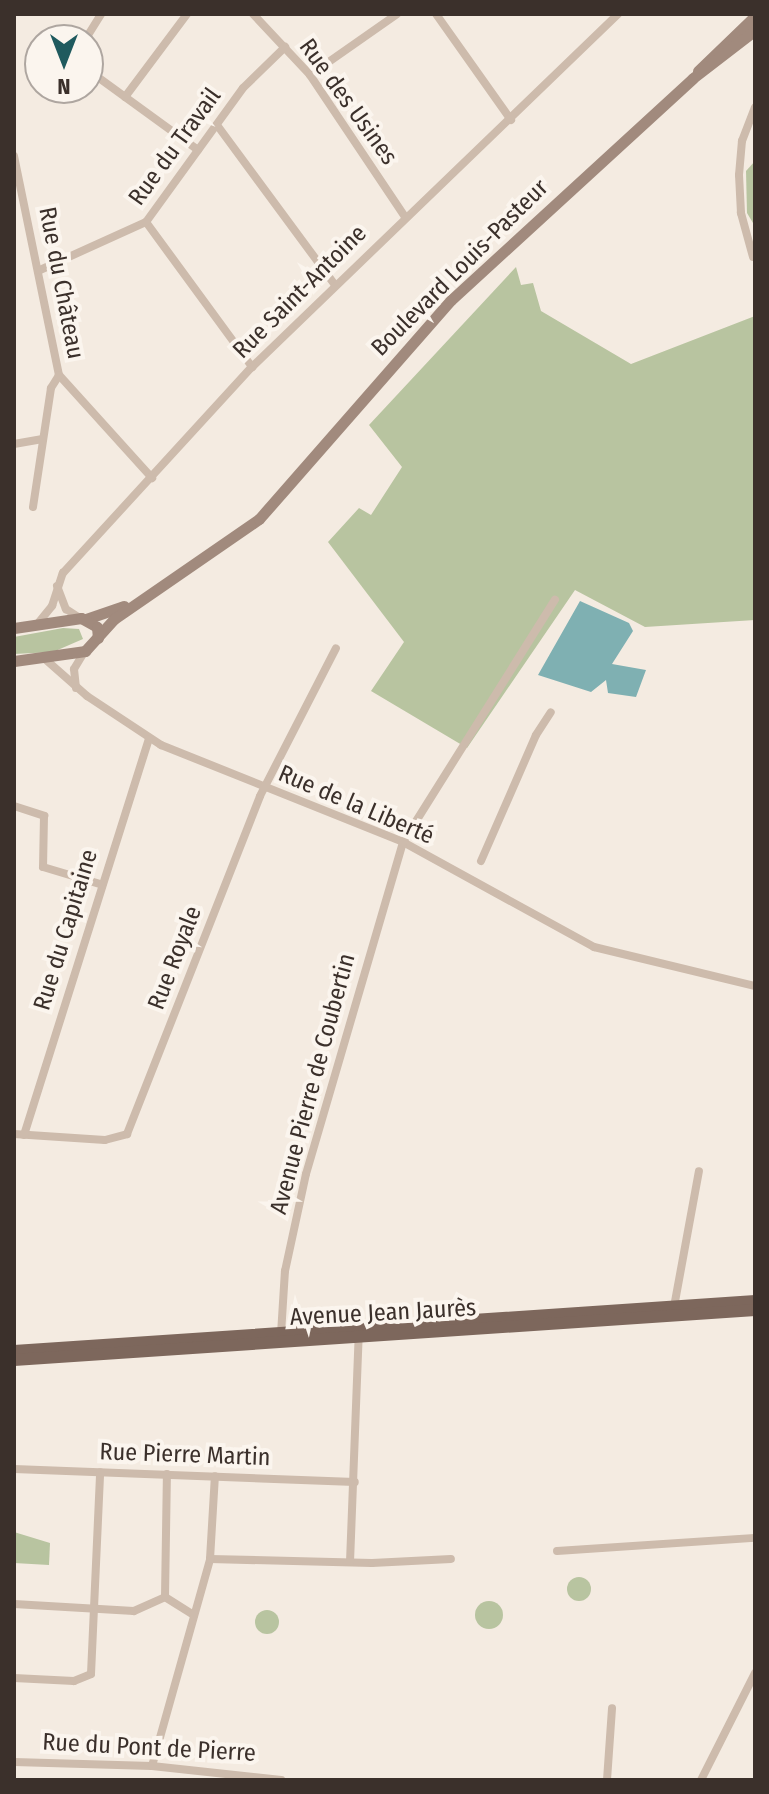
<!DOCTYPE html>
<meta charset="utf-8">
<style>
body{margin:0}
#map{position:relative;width:769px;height:1794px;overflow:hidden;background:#f4ebe1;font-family:"Fira Sans Condensed",sans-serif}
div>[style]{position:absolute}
.green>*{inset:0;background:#b8c4a0}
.round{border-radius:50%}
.water>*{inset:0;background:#7fb0b2}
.minor>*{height:8px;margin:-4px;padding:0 4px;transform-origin:4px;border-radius:4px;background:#cdbbac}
.secondary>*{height:11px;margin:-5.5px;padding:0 5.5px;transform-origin:5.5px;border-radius:5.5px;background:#a18a7d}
.primary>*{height:12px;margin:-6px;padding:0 6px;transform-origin:6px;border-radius:6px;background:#7d675c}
span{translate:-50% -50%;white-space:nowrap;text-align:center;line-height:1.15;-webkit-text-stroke:8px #fbf5ee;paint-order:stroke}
.street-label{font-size:24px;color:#3b302b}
.frame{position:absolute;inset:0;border:16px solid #3b302b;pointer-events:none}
.north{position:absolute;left:24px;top:24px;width:80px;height:80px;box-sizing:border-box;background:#fbf5ee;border:2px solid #aea6a0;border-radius:50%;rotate:180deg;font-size:22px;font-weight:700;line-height:32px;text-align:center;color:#3b302b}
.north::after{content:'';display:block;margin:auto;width:28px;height:36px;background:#1f5a5e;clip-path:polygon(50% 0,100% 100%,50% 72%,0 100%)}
</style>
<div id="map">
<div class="green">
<i style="clip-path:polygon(755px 161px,755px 222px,753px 223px,747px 213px,746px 171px)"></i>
<i style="clip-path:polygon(516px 267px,521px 285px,533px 283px,541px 311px,631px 364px,755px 316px,755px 620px,645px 627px,575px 590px,467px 748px,371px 691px,404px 642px,328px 542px,359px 508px,371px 515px,402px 467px,369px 425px)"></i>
<i style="clip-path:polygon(63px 628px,79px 629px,83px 639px,53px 652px,14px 654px,14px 637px)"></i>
<i style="clip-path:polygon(14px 1532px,50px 1543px,49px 1565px,14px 1563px)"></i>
<i class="round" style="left:567px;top:1577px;width:24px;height:24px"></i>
<i class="round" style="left:475px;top:1601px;width:28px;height:28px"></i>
<i class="round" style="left:255px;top:1610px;width:24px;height:24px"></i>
</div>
<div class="water">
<i style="clip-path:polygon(580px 601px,629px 623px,633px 631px,612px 664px,646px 670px,636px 697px,608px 693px,606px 680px,591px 692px,538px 675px)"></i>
</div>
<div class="minor">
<i style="left:253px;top:14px;width:83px;rotate:46.9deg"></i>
<i style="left:310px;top:75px;width:171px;rotate:56.2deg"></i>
<i style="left:436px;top:14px;width:130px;rotate:54.7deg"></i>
<i style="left:85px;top:40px;width:31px;rotate:-58deg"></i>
<i style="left:88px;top:70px;width:136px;rotate:36deg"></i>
<i style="left:310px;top:75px;width:106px;rotate:-35deg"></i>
<i style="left:125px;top:97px;width:104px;rotate:-53.2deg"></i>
<i style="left:217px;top:125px;width:199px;rotate:53.6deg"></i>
<i style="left:14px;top:156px;width:224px;rotate:78.4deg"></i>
<i style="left:59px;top:375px;width:139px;rotate:47.9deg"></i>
<i style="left:146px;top:222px;width:180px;rotate:53.8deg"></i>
<i style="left:753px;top:257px;width:46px;rotate:-105.3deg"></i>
<i style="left:741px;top:213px;width:38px;rotate:-93deg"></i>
<i style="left:739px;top:175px;width:34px;rotate:-85deg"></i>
<i style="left:742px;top:141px;width:36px;rotate:-69deg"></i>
<i style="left:40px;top:270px;width:116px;rotate:-24.4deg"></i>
<i style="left:146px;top:222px;width:165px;rotate:-54.1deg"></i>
<i style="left:243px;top:88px;width:59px;rotate:-44.3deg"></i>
<i style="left:14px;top:444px;width:29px;rotate:-10deg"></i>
<i style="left:33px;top:507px;width:120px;rotate:-81.4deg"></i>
<i style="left:51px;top:388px;width:15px;rotate:-58deg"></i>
<i style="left:57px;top:586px;width:25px;rotate:69deg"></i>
<i style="left:66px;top:609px;width:17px;rotate:33deg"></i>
<i style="left:39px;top:622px;width:21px;rotate:-51deg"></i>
<i style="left:52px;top:606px;width:35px;rotate:-72deg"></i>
<i style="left:63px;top:573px;width:280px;rotate:-47.5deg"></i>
<i style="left:252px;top:367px;width:508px;rotate:-43.96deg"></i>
<i style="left:45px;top:659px;width:56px;rotate:41.4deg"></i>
<i style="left:87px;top:696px;width:89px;rotate:33.5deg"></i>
<i style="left:161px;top:745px;width:261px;rotate:21.8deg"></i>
<i style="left:403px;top:842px;width:218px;rotate:28.8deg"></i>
<i style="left:594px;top:947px;width:166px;rotate:13.6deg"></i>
<i style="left:76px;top:688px;width:19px;rotate:-96deg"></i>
<i style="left:74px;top:669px;width:21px;rotate:-59deg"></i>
<i style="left:14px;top:806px;width:32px;rotate:18deg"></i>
<i style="left:44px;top:816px;width:51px;rotate:91.1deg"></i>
<i style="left:43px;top:867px;width:59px;rotate:16.6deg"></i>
<i style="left:481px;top:861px;width:137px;rotate:-66.4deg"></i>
<i style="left:536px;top:735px;width:27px;rotate:-57deg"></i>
<i style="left:14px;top:1134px;width:91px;rotate:3.8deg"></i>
<i style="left:105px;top:1140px;width:23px;rotate:-15deg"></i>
<i style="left:127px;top:1134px;width:363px;rotate:-68.5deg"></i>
<i style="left:260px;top:796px;width:166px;rotate:-62.8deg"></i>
<i style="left:24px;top:1135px;width:415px;rotate:-72.5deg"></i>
<i style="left:674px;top:1307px;width:138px;rotate:-79.6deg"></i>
<i style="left:281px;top:1334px;width:63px;rotate:-86.4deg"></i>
<i style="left:285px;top:1271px;width:99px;rotate:-77.8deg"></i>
<i style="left:306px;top:1174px;width:346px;rotate:-73.7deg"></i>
<i style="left:403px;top:842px;width:286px;rotate:-57.9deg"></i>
<i style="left:14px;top:1469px;width:341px;rotate:2.2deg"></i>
<i style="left:557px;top:1551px;width:198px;rotate:-3.8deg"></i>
<i style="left:210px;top:1559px;width:162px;rotate:1.4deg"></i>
<i style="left:372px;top:1563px;width:79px;rotate:-2.9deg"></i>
<i style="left:350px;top:1562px;width:230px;rotate:-87.8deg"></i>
<i style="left:165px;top:1597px;width:123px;rotate:-89.1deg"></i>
<i style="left:14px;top:1604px;width:120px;rotate:3.3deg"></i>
<i style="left:134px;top:1611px;width:34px;rotate:-24deg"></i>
<i style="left:165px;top:1597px;width:34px;rotate:32deg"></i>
<i style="left:14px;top:1678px;width:60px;rotate:2.9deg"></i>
<i style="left:74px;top:1681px;width:18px;rotate:-22deg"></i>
<i style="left:91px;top:1674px;width:202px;rotate:-87.4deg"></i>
<i style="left:14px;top:1762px;width:138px;rotate:1.7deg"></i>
<i style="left:152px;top:1766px;width:130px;rotate:6.2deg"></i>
<i style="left:152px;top:1766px;width:215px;rotate:-74.3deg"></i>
<i style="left:210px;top:1559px;width:83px;rotate:-86.6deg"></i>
<i style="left:607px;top:1780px;width:72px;rotate:-86deg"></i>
<i style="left:701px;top:1780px;width:120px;rotate:-63.2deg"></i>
</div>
<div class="secondary">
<i style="left:698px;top:71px;width:79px;rotate:-44deg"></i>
<i style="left:86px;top:619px;width:40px;rotate:-18.9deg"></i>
<i style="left:14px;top:628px;width:68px;rotate:-8.5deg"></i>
<i style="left:81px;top:618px;width:18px;rotate:29deg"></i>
<i style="left:97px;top:627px;width:11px;rotate:85deg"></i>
<i style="left:14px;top:661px;width:72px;rotate:-8deg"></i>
<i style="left:85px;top:651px;width:43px;rotate:-47.8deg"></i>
<i style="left:114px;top:619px;width:176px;rotate:-34.6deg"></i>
<i style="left:259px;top:519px;width:291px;rotate:-48.8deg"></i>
<i style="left:451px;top:300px;width:328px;rotate:-42.5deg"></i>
<i style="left:693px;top:78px;width:78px;rotate:-37.7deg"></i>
</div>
<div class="primary">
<i style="left:14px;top:1351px;width:743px;rotate:-3.86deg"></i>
<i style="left:14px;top:1360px;width:743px;rotate:-3.86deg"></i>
</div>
<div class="street-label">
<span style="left:348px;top:102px;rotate:54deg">Rue des Usines</span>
<span style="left:175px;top:147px;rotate:-54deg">Rue du Travail</span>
<span style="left:460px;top:268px;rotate:-45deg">Boulevard Louis-Pasteur</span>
<span style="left:61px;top:283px;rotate:79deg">Rue du Château</span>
<span style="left:300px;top:292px;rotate:-45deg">Rue Saint-Antoine</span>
<span style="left:356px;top:805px;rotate:23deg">Rue de la Liberté</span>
<span style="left:66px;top:930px;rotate:-73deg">Rue du Capitaine</span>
<span style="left:175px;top:958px;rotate:-69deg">Rue Royale</span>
<span style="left:313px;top:1084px;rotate:-75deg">Avenue Pierre de Coubertin</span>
<span style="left:383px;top:1313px;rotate:-3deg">Avenue Jean Jaurès</span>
<span style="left:185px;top:1455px;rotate:2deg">Rue Pierre Martin</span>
<span style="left:149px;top:1748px;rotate:3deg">Rue du Pont de Pierre</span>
</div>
<div class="frame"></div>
<div class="north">N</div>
</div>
